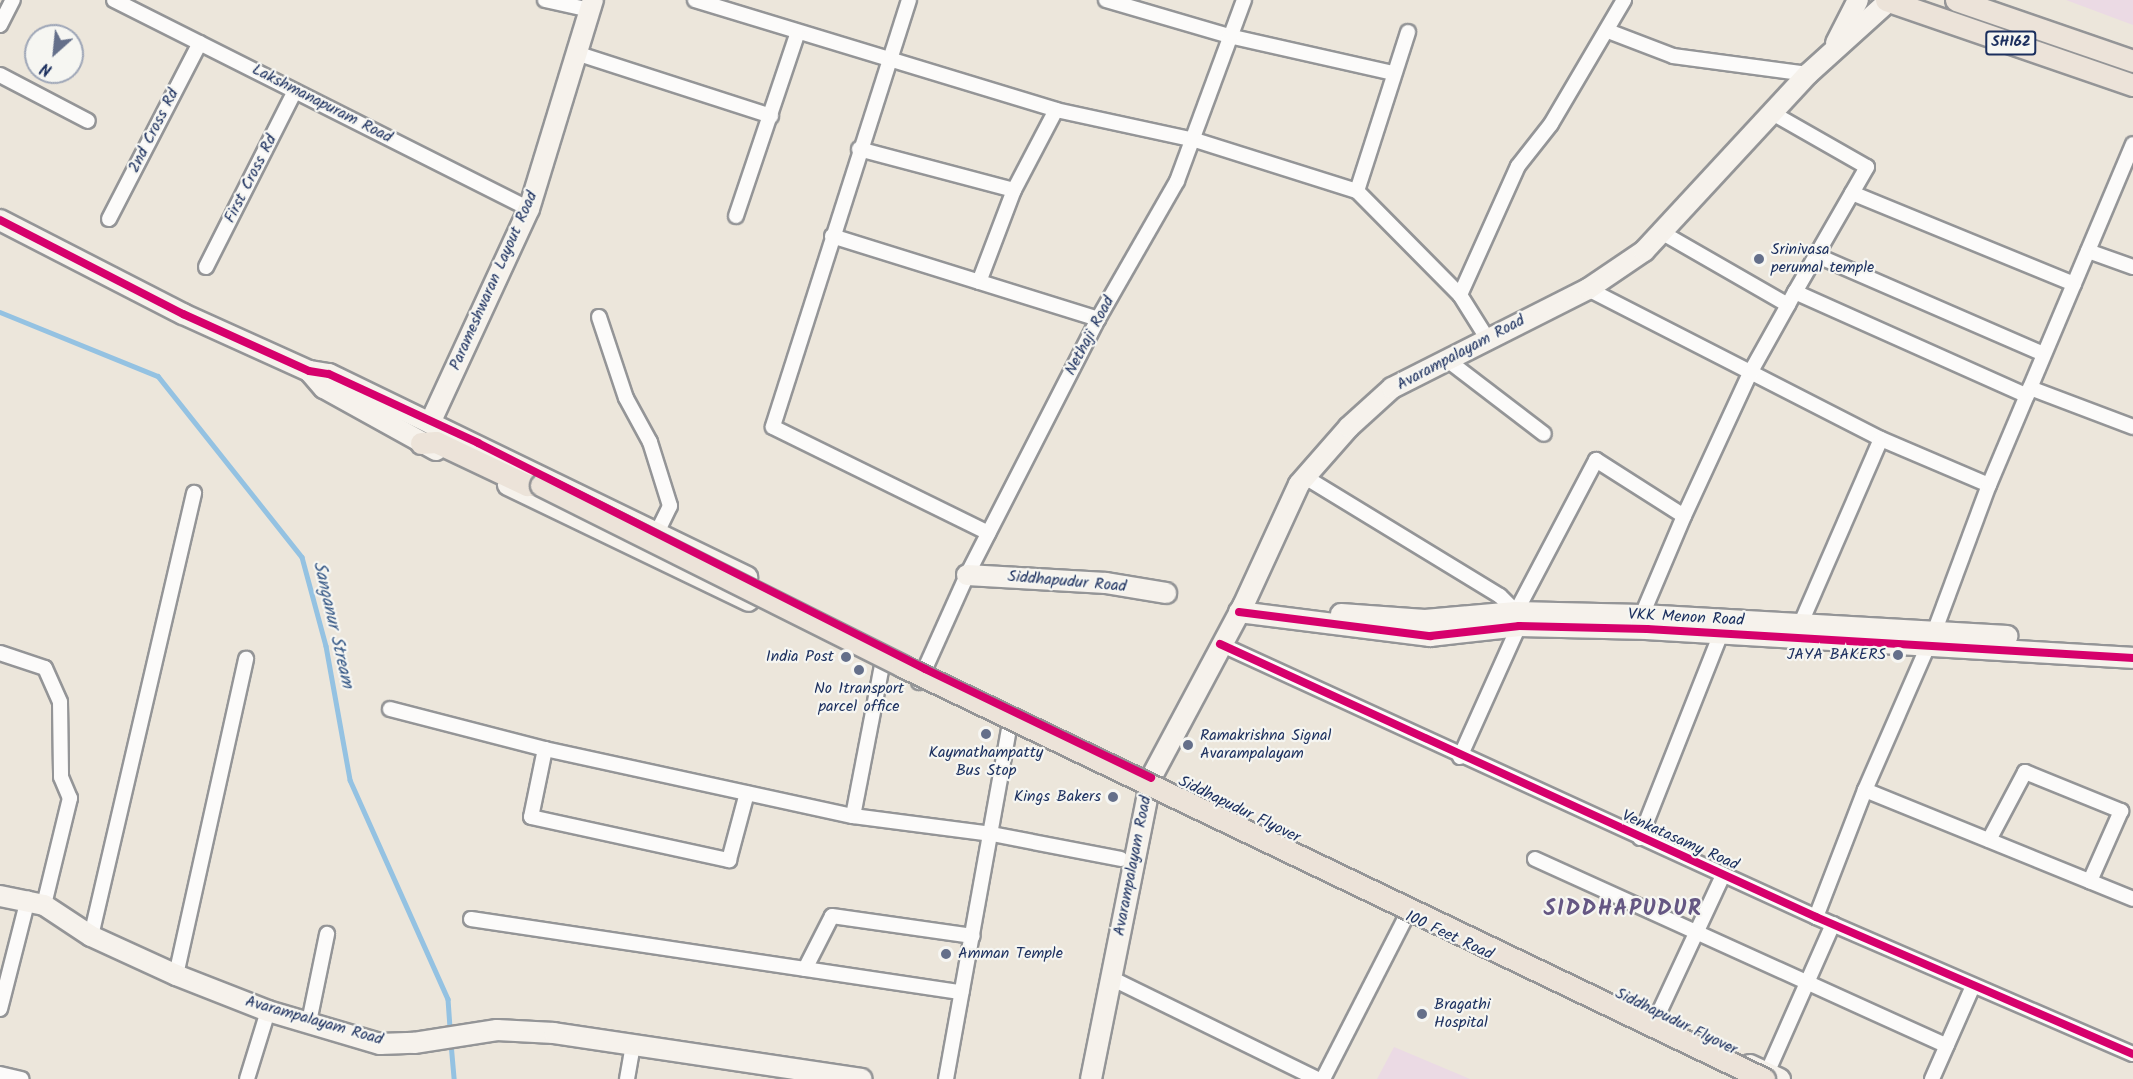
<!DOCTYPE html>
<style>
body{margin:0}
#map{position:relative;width:2133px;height:1079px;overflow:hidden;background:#ece6db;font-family:Kalam,sans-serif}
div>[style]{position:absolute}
.built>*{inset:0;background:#ebdae4}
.stream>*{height:4.5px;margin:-2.25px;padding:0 2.25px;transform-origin:2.25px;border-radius:2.25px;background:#94c2e2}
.roads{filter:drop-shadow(2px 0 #949597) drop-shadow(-2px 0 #949597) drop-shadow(0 2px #949597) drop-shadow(0 -2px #949597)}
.street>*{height:14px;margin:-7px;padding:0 7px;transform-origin:7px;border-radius:7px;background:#fcfbfa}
.secondary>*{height:20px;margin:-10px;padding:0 10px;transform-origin:10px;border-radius:10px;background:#f6f2ec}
.primary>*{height:21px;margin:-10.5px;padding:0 10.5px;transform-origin:10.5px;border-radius:10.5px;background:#ece3d9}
.bridges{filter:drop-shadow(2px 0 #949597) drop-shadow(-2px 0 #949597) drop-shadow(0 2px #949597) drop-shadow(0 -2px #949597)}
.primary-bridge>*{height:21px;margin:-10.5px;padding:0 10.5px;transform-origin:10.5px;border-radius:10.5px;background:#ece3d9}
.cycleway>*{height:8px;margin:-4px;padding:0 4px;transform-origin:4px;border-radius:4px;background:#d6006c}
.dots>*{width:16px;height:16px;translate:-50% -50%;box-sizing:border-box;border:3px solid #f6f6f2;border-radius:50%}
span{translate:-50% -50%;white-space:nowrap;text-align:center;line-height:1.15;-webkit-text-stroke:4.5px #f6f6f2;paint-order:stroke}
.shield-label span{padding:2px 4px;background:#f6f6f2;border:2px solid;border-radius:4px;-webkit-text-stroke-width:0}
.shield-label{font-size:15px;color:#1b2f5e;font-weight:700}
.street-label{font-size:16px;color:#1b2f5e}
.poi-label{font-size:16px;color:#1b2f5e}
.left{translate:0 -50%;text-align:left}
.right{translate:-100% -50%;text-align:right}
.water-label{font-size:18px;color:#345786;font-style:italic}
.district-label{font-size:22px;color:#655783;font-weight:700;letter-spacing:1.5px}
.north{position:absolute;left:24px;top:24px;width:60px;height:60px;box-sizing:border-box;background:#f6f6f2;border:2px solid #9ea6b7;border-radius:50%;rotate:207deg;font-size:16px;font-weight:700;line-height:24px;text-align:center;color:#1b2f5e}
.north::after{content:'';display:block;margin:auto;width:21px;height:27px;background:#646f8a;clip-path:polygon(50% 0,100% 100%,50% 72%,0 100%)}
</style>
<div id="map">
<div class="built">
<i style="clip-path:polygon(2066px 0,2133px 0,2133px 25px)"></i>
<i style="clip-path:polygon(1394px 1047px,1470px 1079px,1377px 1079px)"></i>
</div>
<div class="stream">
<i style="left:0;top:312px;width:170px;rotate:22.1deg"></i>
<i style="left:158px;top:376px;width:231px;rotate:51.5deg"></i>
<i style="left:302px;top:557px;width:92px;rotate:74.9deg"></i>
<i style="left:326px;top:646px;width:136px;rotate:79.8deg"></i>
<i style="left:350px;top:780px;width:240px;rotate:65.9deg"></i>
<i style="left:448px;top:999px;width:32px;rotate:86deg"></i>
<i style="left:451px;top:1043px;width:36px;rotate:85deg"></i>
</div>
<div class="roads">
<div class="street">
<i style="left:114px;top:0;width:465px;rotate:26.7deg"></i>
<i style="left:545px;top:0;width:46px;rotate:12.5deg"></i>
<i style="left:695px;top:0;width:377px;rotate:16.9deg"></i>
<i style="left:1056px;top:110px;width:142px;rotate:12.2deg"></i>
<i style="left:1195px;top:140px;width:170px;rotate:17.5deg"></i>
<i style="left:1357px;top:191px;width:146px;rotate:45.3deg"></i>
<i style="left:1460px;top:295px;width:51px;rotate:57.9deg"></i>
<i style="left:909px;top:0;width:448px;rotate:107.7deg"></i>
<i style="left:773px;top:427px;width:240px;rotate:26.2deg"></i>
<i style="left:1106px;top:0;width:128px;rotate:16.3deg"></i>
<i style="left:1229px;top:36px;width:168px;rotate:12.7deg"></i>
<i style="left:0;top:25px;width:28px;rotate:-63deg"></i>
<i style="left:1608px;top:31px;width:70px;rotate:21deg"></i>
<i style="left:1673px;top:56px;width:136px;rotate:7.6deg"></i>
<i style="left:576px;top:53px;width:205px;rotate:17.9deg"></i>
<i style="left:0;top:75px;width:99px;rotate:27.6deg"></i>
<i style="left:1774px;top:114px;width:107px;rotate:29.7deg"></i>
<i style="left:1867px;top:167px;width:144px;rotate:119.9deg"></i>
<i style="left:859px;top:149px;width:160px;rotate:14.8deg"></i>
<i style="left:1357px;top:191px;width:167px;rotate:-72.2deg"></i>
<i style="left:1852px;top:193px;width:240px;rotate:22.3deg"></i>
<i style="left:736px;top:216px;width:194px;rotate:-71.4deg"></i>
<i style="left:109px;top:219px;width:198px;rotate:-62.7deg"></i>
<i style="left:1661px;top:232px;width:146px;rotate:29.9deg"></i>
<i style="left:1788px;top:305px;width:15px;rotate:-62deg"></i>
<i style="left:1795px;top:292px;width:254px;rotate:24.1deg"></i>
<i style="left:832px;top:236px;width:279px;rotate:17.3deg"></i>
<i style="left:2088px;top:251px;width:48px;rotate:19.6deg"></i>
<i style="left:1818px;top:256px;width:245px;rotate:23.5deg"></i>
<i style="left:206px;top:267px;width:197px;rotate:-63.2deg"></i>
<i style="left:979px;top:282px;width:98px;rotate:-69.2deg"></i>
<i style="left:1014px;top:190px;width:90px;rotate:-62.3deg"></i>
<i style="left:1588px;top:289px;width:329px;rotate:27.1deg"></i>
<i style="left:1881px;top:439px;width:117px;rotate:23.1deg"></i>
<i style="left:1460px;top:295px;width:141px;rotate:-65.8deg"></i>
<i style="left:1518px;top:166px;width:53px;rotate:-51.8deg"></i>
<i style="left:1551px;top:124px;width:144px;rotate:-59.5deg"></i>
<i style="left:599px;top:317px;width:85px;rotate:71.6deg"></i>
<i style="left:626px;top:398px;width:50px;rotate:61.4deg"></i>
<i style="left:650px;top:442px;width:67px;rotate:72.6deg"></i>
<i style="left:670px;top:506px;width:28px;rotate:116deg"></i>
<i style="left:1446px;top:359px;width:123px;rotate:37.4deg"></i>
<i style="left:2030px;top:388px;width:110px;rotate:20.7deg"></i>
<i style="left:1305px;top:477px;width:228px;rotate:31.4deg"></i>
<i style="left:1500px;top:596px;width:23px;rotate:45deg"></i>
<i style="left:1516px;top:612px;width:172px;rotate:-62.2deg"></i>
<i style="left:1596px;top:460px;width:104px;rotate:32.5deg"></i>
<i style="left:1684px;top:516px;width:108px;rotate:113deg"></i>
<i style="left:1684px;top:516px;width:157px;rotate:-65.2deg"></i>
<i style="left:1750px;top:373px;width:78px;rotate:-60.8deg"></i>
<i style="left:1797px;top:632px;width:210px;rotate:-66.5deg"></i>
<i style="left:1220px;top:644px;width:656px;rotate:24.61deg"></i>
<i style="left:1816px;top:917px;width:345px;rotate:23.4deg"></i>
<i style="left:0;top:653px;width:47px;rotate:18.4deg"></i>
<i style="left:45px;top:668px;width:37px;rotate:66deg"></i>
<i style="left:60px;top:702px;width:75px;rotate:89.2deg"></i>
<i style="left:61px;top:777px;width:23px;rotate:67deg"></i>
<i style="left:70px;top:798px;width:110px;rotate:103.7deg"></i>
<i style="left:919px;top:682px;width:117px;rotate:-65.8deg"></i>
<i style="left:967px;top:575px;width:288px;rotate:-62.9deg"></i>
<i style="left:1098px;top:319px;width:159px;rotate:-60.2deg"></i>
<i style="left:1177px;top:181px;width:193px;rotate:-69.7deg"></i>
<i style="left:390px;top:709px;width:160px;rotate:14.5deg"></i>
<i style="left:545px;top:749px;width:315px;rotate:12.3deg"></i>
<i style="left:853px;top:816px;width:140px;rotate:7.4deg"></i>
<i style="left:992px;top:834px;width:131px;rotate:11deg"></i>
<i style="left:545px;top:749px;width:69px;rotate:101.6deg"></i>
<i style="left:531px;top:817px;width:203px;rotate:12.3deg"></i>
<i style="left:729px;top:860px;width:69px;rotate:-75deg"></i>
<i style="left:1460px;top:757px;width:144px;rotate:-65.8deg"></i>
<i style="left:1519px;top:626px;width:6px;rotate:-99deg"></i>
<i style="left:1865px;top:790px;width:289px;rotate:22.1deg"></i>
<i style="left:853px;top:816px;width:154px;rotate:-79.1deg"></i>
<i style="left:1640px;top:838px;width:220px;rotate:-68.4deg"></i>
<i style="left:1989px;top:840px;width:77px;rotate:-62.1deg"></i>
<i style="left:2025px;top:772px;width:104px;rotate:22.1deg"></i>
<i style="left:2121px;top:811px;width:77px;rotate:113.9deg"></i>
<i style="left:1535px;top:859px;width:452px;rotate:24.4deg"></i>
<i style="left:1816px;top:917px;width:136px;rotate:-68.9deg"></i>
<i style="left:1865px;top:790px;width:175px;rotate:-66.4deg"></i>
<i style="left:1935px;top:630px;width:155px;rotate:-69.6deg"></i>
<i style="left:1989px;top:485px;width:370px;rotate:-67.1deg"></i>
<i style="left:471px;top:919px;width:496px;rotate:8.5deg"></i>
<i style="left:91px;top:936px;width:455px;rotate:-76.9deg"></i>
<i style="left:805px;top:969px;width:59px;rotate:-63deg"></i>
<i style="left:832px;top:916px;width:142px;rotate:8.1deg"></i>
<i style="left:176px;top:975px;width:324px;rotate:-77.5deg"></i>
<i style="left:1111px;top:978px;width:229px;rotate:26.1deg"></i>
<i style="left:0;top:1009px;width:114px;rotate:-75.7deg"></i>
<i style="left:1656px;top:1019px;width:159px;rotate:-65deg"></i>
<i style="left:309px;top:1022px;width:90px;rotate:-78.4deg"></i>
<i style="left:1767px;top:1073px;width:163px;rotate:-66.1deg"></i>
<i style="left:0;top:1074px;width:22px;rotate:13deg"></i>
<i style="left:247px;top:1079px;width:71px;rotate:-72.8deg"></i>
<i style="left:627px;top:1079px;width:35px;rotate:-80deg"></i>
<i style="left:946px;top:1079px;width:360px;rotate:-79.8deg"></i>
<i style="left:1323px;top:1079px;width:182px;rotate:-62.9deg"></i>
<i style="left:1932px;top:1079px;width:102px;rotate:-66.2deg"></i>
</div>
<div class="secondary">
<i style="left:1836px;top:43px;width:48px;rotate:-62.9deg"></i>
<i style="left:0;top:220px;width:206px;rotate:27.2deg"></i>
<i style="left:183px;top:314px;width:138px;rotate:24.3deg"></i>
<i style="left:309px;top:371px;width:20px;rotate:9deg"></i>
<i style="left:329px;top:374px;width:465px;rotate:25.9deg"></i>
<i style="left:309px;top:371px;width:23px;rotate:49deg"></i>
<i style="left:324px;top:388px;width:128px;rotate:29deg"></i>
<i style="left:430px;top:423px;width:236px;rotate:-65.2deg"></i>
<i style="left:529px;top:209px;width:219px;rotate:-73deg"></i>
<i style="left:508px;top:485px;width:267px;rotate:25.7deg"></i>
<i style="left:967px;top:575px;width:139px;rotate:3.3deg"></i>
<i style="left:1106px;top:583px;width:61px;rotate:9.5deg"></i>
<i style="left:1239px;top:612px;width:193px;rotate:7.2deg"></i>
<i style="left:1430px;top:636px;width:90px;rotate:-6.4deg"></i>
<i style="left:1519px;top:626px;width:128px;rotate:1.3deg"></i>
<i style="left:1647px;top:629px;width:487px;rotate:3.4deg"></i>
<i style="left:1341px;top:614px;width:84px;rotate:4.1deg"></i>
<i style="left:1425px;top:620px;width:91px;rotate:-5deg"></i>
<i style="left:1516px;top:612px;width:126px;rotate:1.4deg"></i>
<i style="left:1642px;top:615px;width:366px;rotate:3.3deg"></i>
<i style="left:0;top:896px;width:45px;rotate:11.6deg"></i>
<i style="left:44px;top:905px;width:56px;rotate:33.4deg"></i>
<i style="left:91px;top:936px;width:94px;rotate:24.6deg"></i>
<i style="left:176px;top:975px;width:99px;rotate:21.4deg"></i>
<i style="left:268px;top:1011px;width:117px;rotate:16.4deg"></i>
<i style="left:380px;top:1044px;width:34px;rotate:-2deg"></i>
<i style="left:414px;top:1043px;width:84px;rotate:-8.9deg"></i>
<i style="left:497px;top:1030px;width:57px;rotate:3deg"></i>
<i style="left:554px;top:1033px;width:311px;rotate:8.5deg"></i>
<i style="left:1750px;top:1065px;width:33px;rotate:25deg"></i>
<i style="left:1091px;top:1079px;width:307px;rotate:-78.7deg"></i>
<i style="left:1151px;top:778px;width:195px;rotate:-61.9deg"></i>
<i style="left:1243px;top:606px;width:134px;rotate:-65.3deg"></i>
<i style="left:1299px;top:484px;width:76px;rotate:-48.7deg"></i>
<i style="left:1349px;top:427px;width:58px;rotate:-42.2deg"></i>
<i style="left:1392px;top:388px;width:220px;rotate:-26.8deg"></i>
<i style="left:1588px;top:289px;width:68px;rotate:-34.2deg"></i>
<i style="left:1644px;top:251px;width:241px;rotate:-47.2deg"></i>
<i style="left:1808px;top:74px;width:110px;rotate:-42.1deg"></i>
</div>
<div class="primary">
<i style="left:1886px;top:0;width:261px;rotate:19deg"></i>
<i style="left:1956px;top:0;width:187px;rotate:19deg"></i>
<i style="left:421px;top:443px;width:15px;rotate:-4deg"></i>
<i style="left:436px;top:442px;width:101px;rotate:25.3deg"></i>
<i style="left:527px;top:485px;width:14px"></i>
</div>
</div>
<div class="bridges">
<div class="primary-bridge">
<i style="left:541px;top:485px;width:404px;rotate:26.6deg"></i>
<i style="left:902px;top:666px;width:956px;rotate:25.6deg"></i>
</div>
</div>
<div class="cycleway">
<i style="left:0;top:220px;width:206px;rotate:27.2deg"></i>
<i style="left:183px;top:314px;width:138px;rotate:24.3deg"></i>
<i style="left:309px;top:371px;width:20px;rotate:9deg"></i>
<i style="left:329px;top:374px;width:164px;rotate:24.8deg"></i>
<i style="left:478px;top:443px;width:501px;rotate:26.82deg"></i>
<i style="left:925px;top:669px;width:251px;rotate:25.7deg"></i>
<i style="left:1239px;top:612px;width:193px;rotate:7.2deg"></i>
<i style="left:1430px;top:636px;width:90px;rotate:-6.4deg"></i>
<i style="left:1519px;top:626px;width:128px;rotate:1.3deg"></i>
<i style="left:1647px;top:629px;width:487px;rotate:3.4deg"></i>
<i style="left:1220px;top:644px;width:656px;rotate:24.61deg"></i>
<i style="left:1816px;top:917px;width:345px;rotate:23.4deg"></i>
</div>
<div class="dots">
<i style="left:1759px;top:259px;background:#646f8a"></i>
<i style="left:1898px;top:655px;background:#646f8a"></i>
<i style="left:846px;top:657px;background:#646f8a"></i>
<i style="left:859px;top:670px;background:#646f8a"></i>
<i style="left:986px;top:734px;background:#646f8a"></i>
<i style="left:1188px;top:745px;background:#646f8a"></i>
<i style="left:1113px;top:797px;background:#646f8a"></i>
<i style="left:946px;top:954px;background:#646f8a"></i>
<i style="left:1422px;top:1014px;background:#646f8a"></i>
</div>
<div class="shield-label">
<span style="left:2011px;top:43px">SH162</span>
</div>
<div class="street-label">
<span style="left:322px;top:104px;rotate:27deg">Lakshmanapuram Road</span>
<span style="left:154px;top:131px;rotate:-63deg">2nd Cross Rd</span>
<span style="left:251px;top:179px;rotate:-63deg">First Cross Rd</span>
<span style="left:494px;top:281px;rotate:-66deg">Parameshwaran Layout Road</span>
<span style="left:1090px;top:336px;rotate:-62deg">Nethaji Road</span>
<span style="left:1461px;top:353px;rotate:-28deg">Avarampalayam Road</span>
<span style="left:1067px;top:582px;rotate:5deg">Siddhapudur Road</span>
<span style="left:1686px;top:618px;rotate:3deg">VKK Menon Road</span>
<span style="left:1239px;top:810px;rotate:26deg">Siddhapudur Flyover</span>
<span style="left:1680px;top:841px;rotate:24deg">Venkatasamy Road</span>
<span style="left:1133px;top:866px;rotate:-79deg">Avarampalayam Road</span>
<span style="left:1449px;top:936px;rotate:25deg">100 Feet Road</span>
<span style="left:314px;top:1021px;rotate:16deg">Avarampalayam Road</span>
<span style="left:1676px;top:1022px;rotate:26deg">Siddhapudur Flyover</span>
</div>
<div class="poi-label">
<span class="left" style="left:1771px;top:259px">Srinivasa<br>perumal temple</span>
<span class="right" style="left:1886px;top:655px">JAYA BAKERS</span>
<span class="right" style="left:834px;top:657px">India Post</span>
<span style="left:859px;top:698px">No 1transport<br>parcel office</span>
<span class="left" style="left:1200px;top:745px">Ramakrishna Signal<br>Avarampalayam</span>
<span style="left:986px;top:762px">Kaymathampatty<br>Bus Stop</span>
<span class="right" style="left:1101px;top:797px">Kings Bakers</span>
<span class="left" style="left:958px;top:954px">Amman Temple</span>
<span class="left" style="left:1434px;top:1014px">Bragathi<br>Hospital</span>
</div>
<div class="water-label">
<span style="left:332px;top:625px;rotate:77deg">Sanganur Stream</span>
</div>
<div class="district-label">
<span style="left:1623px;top:910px">SIDDHAPUDUR</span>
</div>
<div class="north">N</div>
</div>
